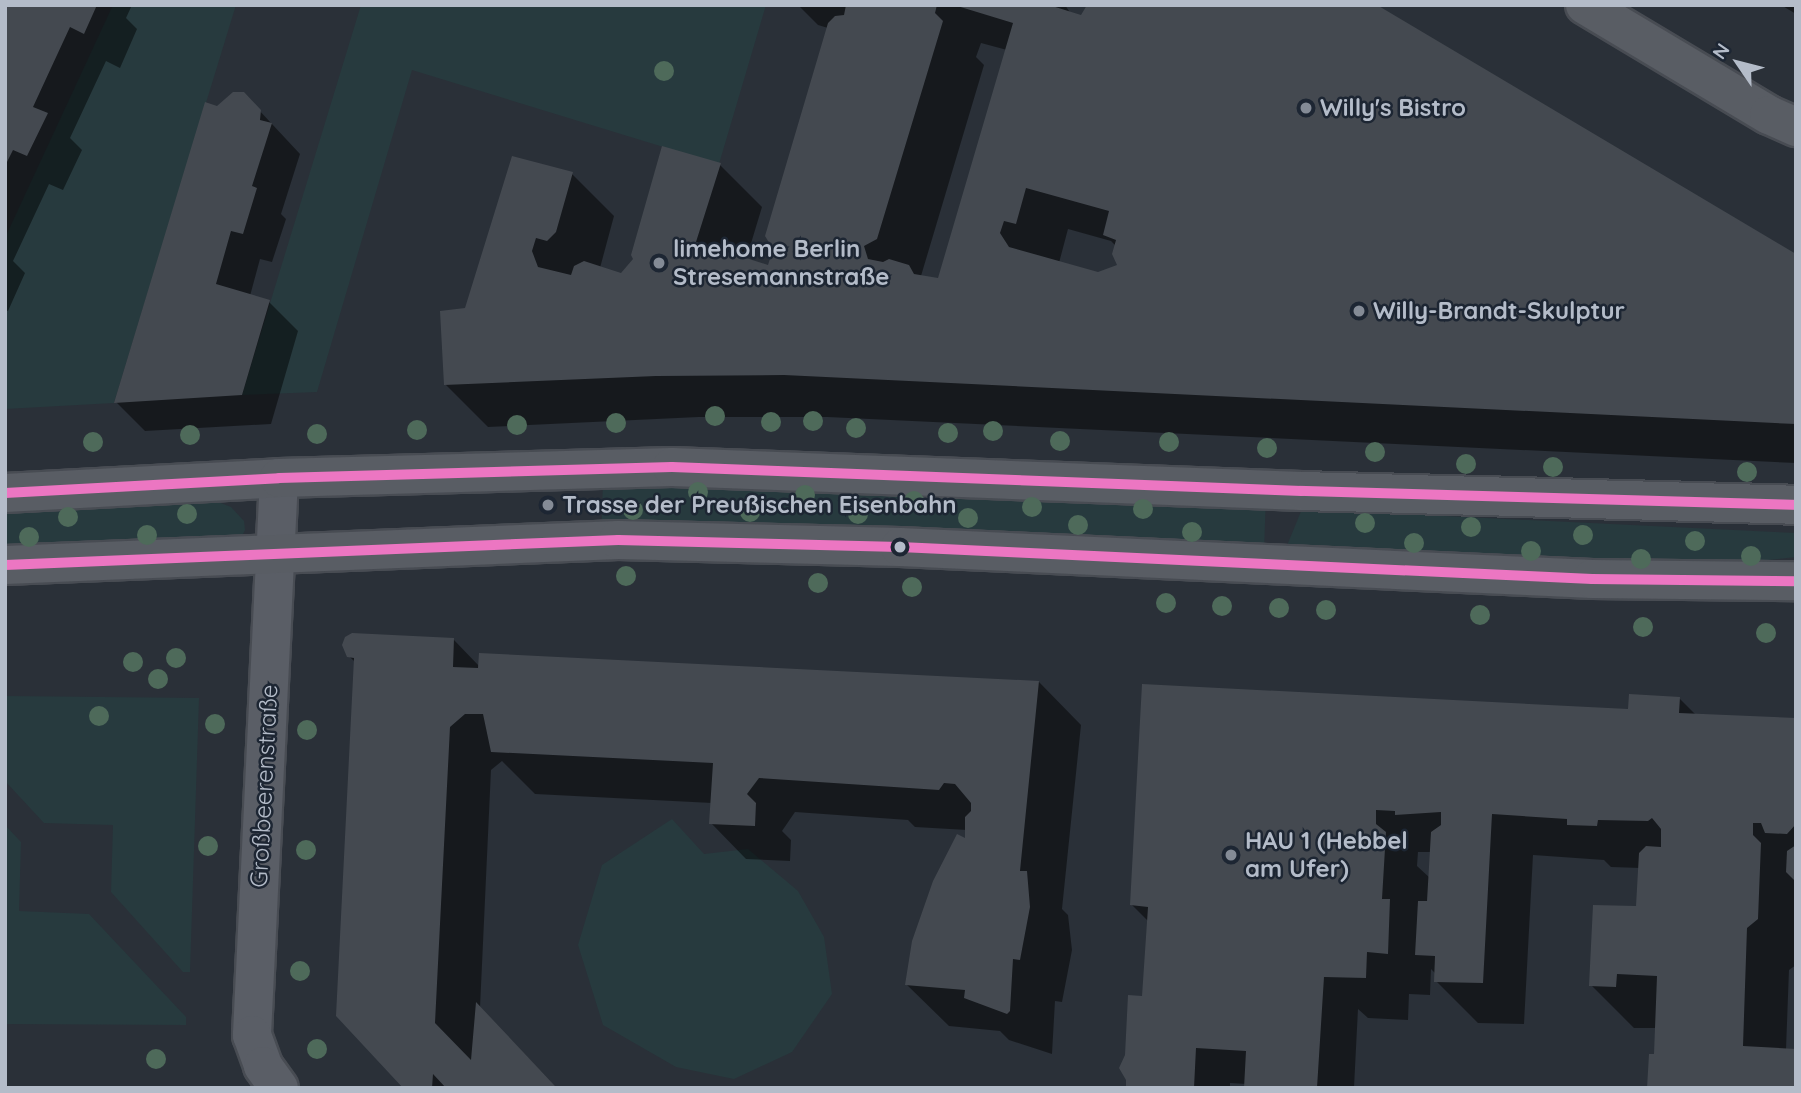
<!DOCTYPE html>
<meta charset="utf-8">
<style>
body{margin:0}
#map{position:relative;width:1801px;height:1093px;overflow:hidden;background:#2a3038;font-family:Quicksand,sans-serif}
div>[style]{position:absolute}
.green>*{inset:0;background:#273a3e;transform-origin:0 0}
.shadow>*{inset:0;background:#0007}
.building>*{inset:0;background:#444950}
.roads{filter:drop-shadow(2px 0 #484c53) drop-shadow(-2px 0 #484c53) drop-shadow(0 2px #484c53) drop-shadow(0 -2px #484c53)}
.minor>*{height:38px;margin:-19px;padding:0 19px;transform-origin:19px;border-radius:19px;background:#5a5e66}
.secondary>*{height:38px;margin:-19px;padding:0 19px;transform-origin:19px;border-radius:19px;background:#595d64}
.bus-1>*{height:10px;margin:-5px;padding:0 5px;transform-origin:5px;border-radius:5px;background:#ec76c2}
.trees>*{width:20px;height:20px;margin:-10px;border-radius:50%;background:#4e6a5a}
.dots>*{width:19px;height:19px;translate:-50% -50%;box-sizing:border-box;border:4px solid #1d2633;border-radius:50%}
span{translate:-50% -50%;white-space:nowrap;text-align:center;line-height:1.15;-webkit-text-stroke:5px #1d2633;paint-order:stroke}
.poi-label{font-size:24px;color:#b4bcc9;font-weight:700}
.left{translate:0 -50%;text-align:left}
.street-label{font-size:24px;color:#b4bcc9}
.frame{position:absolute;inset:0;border:7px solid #b4bcc9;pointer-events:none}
.north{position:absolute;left:1703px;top:28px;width:70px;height:70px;-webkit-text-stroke:5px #1d2633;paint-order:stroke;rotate:305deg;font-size:19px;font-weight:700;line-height:28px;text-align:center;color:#b4bcc9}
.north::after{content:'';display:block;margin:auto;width:24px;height:32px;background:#b4bcc9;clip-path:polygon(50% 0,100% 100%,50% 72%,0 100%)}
</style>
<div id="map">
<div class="green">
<i style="clip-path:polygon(113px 5px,236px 5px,114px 403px,5px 409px,5px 238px)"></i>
<i style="clip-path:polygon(361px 5px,766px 5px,719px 164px,412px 70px,317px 392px,242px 395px)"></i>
<i style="left:603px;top:482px;width:663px;height:40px;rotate:2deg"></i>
<i style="clip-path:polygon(213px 500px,231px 507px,244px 521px,245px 530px,241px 538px,5px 552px,5px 508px)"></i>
<i style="clip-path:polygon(1302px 509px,1796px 533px,1796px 557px,1695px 568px,1286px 548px)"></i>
<i style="clip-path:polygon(5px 696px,199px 698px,190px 972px,183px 972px,111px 892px,113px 825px,44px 823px,5px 781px)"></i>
<i style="clip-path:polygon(672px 819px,704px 854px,748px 849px,798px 891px,824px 937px,832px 994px,792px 1052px,734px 1079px,676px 1067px,603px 1025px,578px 945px,602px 865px)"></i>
<i style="clip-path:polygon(5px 825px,21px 842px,19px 911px,89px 914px,186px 1017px,186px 1025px,5px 1024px)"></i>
</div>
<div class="shadow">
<i style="clip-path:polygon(5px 5px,132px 5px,126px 18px,137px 29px,120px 68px,106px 61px,70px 138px,82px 150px,63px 190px,49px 184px,13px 261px,25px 273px,8px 311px,5px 310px)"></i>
<i style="clip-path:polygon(evenodd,798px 5px,1065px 5px,1071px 14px,1796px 255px,1796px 463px,827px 417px,699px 417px,488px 427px,445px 384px,467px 309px,572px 174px,614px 216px,600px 268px,621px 275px,720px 165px,762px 207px,746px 260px,769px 267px,828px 28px,818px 25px,798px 5px,981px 43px,1007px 50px,939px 279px,921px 276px,984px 65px,976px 57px,981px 43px,798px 5px,1068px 229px,1111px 241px,1116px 246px,1119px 266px,1098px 274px,1059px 263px,1068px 229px)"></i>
<i style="clip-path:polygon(1781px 5px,1796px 5px,1796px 14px)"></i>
<i style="clip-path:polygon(244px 94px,300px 154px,281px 214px,286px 219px,272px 262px,260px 259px,250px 296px,269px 302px,298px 331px,271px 424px,145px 431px,116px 402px,217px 108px)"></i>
<i style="clip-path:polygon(454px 640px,480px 667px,1039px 682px,1081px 725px,1062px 909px,1068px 915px,1072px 950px,1062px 1002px,1055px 1001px,1052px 1054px,1009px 1040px,1000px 1031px,949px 1026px,906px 984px,967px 840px,967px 830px,915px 827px,908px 820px,795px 812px,782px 831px,791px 840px,790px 861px,746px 859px,711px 823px,712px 803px,535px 794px,502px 761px,491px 770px,480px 1008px,557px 1088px,405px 1088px,356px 663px,349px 656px)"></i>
<i style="clip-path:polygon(evenodd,1679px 698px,1696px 715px,1796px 720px,1796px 965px,1789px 970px,1786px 1050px,1656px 1056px,1657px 1028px,1634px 1028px,1591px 985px,1638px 908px,1640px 868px,1611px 867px,1604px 860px,1533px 855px,1524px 1024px,1478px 1023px,1436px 981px,1436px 974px,1431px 969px,1430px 995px,1409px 994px,1408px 1020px,1368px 1018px,1358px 1009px,1354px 1088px,1246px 1088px,1246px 1084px,1230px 1083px,1230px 1088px,1127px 1088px,1127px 1055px,1144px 998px,1149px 922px,1132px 905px,1630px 711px,1679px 698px,1418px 852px,1432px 852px,1430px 878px,1417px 866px,1418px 852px)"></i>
</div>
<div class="building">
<i style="clip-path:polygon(5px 5px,97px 5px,84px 34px,70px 27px,51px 68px,33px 107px,48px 113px,27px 156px,13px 150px,5px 166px)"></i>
<i style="clip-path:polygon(evenodd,846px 5px,937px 5px,935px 13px,943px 21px,877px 239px,864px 246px,868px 259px,883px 262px,889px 259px,909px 265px,914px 274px,938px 278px,1013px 23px,954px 5px,1049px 5px,1081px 15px,1087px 5px,1377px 5px,1796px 254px,1796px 424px,784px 375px,656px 376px,444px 385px,440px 311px,465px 308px,512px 156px,573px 172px,556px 232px,547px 241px,536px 238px,532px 251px,538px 267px,571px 275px,574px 266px,584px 261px,621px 273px,633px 259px,631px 255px,662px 146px,721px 163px,696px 242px,768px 265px,773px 249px,765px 236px,828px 23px,835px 16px,844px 15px,846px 5px,1026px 188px,1109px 211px,1103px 235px,1116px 240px,1112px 254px,1117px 265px,1098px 272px,1009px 247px,1000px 233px,1004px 221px,1016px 224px,1026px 188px)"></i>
<i style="clip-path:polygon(233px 92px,244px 92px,261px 110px,260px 120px,272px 123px,252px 186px,257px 188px,243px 234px,231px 231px,216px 284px,270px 300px,242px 395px,114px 403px,205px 102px,217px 106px)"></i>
<i style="clip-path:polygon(352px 633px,454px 638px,453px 667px,478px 668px,479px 653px,1039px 681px,1020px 871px,1027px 871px,1030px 907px,1020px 960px,1013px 959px,1010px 1011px,1007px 1014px,964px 998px,965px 990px,905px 985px,912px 941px,933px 881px,957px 834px,965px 838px,965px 817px,971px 811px,971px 803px,955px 784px,944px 783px,939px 790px,759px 778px,747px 794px,756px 803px,755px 826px,709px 824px,713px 763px,491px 752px,483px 714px,465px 714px,450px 727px,435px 1023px,471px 1060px,476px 1002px,557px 1088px,446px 1088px,433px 1074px,432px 1088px,403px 1088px,336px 1016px,354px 658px,347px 657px,342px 645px,345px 637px)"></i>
<i style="clip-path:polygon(1142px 684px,1628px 709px,1629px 694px,1680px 697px,1679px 713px,1796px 718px,1796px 824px,1787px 834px,1765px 833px,1761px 823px,1753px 823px,1753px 835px,1761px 843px,1758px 919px,1747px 928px,1743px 1046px,1796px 1049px,1796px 1088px,1647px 1088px,1649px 1054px,1654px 1054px,1657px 976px,1617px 974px,1616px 987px,1589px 986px,1593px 905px,1636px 906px,1639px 853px,1646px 846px,1661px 847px,1661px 829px,1652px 818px,1648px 821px,1598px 820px,1597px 826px,1567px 825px,1567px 819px,1492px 814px,1483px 983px,1434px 982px,1435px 956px,1415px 955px,1418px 901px,1427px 901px,1431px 832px,1441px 825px,1441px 812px,1395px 815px,1395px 811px,1376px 810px,1376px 824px,1386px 832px,1382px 899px,1390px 899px,1388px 954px,1367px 952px,1366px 978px,1324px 977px,1317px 1088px,1244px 1088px,1246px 1051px,1196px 1048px,1194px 1088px,1126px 1088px,1126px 1080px,1119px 1068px,1125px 1055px,1128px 995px,1142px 996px,1148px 907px,1130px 905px)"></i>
<i style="clip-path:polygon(1796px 845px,1796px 882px,1786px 872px,1787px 851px)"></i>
</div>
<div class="roads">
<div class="minor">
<i style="left:279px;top:478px;width:558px;rotate:92.78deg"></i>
<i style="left:252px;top:1035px;width:33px;rotate:70deg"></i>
<i style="left:263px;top:1066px;width:27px;rotate:54deg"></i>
</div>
<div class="secondary">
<i style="left:1585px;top:5px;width:214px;rotate:30.9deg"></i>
<i style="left:1769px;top:115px;width:30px;rotate:24deg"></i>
<i style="left:5px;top:493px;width:274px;rotate:-3.1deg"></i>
<i style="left:279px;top:478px;width:393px;rotate:-1.6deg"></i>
<i style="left:672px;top:467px;width:630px;rotate:2.18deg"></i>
<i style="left:1302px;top:491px;width:494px;rotate:1.6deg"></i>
<i style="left:5px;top:565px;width:614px;rotate:-2.34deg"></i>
<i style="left:618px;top:540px;width:282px;rotate:1.4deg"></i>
<i style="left:900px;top:547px;width:693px;rotate:2.65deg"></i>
<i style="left:1592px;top:579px;width:204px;rotate:0.6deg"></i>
</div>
</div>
<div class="bus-1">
<i style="left:5px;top:493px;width:274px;rotate:-3.1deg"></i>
<i style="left:279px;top:478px;width:393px;rotate:-1.6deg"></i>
<i style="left:672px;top:467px;width:630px;rotate:2.18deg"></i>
<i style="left:1302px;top:491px;width:494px;rotate:1.6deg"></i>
<i style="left:5px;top:565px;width:614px;rotate:-2.34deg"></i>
<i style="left:618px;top:540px;width:282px;rotate:1.4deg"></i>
<i style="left:900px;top:547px;width:693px;rotate:2.65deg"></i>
<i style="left:1592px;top:579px;width:204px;rotate:0.6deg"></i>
</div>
<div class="trees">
<i style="left:664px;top:71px"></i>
<i style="left:715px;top:416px"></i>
<i style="left:813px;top:421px"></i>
<i style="left:771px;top:422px"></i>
<i style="left:616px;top:423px"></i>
<i style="left:517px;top:425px"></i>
<i style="left:856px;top:428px"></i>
<i style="left:417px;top:430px"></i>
<i style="left:993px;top:431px"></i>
<i style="left:948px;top:433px"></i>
<i style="left:317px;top:434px"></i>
<i style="left:190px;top:435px"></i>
<i style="left:1060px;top:441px"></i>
<i style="left:93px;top:442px"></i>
<i style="left:1169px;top:442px"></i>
<i style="left:1267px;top:448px"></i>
<i style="left:1375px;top:452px"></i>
<i style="left:1466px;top:464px"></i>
<i style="left:1553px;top:467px"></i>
<i style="left:1747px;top:472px"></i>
<i style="left:698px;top:492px"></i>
<i style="left:805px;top:495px"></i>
<i style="left:914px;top:501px"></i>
<i style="left:1032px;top:507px"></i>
<i style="left:1143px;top:509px"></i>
<i style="left:633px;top:510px"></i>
<i style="left:750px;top:512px"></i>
<i style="left:187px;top:514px"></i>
<i style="left:858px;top:514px"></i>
<i style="left:68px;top:517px"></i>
<i style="left:968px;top:518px"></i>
<i style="left:1365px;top:523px"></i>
<i style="left:1078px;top:525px"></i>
<i style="left:1471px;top:527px"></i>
<i style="left:1192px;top:532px"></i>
<i style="left:147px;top:535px"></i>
<i style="left:1583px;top:535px"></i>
<i style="left:29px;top:537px"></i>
<i style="left:1695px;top:541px"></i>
<i style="left:1414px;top:543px"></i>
<i style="left:1531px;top:551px"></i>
<i style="left:1751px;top:556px"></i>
<i style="left:1641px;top:559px"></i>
<i style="left:626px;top:576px"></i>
<i style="left:818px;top:583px"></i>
<i style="left:912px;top:587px"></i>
<i style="left:1166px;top:603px"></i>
<i style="left:1222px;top:606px"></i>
<i style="left:1279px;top:608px"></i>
<i style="left:1326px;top:610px"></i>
<i style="left:1480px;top:615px"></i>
<i style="left:1643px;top:627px"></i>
<i style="left:1766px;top:633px"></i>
<i style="left:176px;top:658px"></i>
<i style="left:133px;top:662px"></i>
<i style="left:158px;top:679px"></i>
<i style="left:99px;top:716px"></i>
<i style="left:215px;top:724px"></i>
<i style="left:307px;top:730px"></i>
<i style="left:208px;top:846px"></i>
<i style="left:306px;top:850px"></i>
<i style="left:300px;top:971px"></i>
<i style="left:317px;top:1049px"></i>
<i style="left:156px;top:1059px"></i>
</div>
<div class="dots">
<i style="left:1306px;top:108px;background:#848b96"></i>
<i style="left:659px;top:263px;background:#848b96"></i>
<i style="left:1359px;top:311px;background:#848b96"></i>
<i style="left:548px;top:505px;background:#848b96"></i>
<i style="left:900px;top:547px;background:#b4bcc9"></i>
<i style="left:1231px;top:855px;background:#848b96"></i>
</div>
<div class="poi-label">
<span class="left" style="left:1320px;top:108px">Willy's Bistro</span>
<span class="left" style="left:673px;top:263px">limehome Berlin<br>Stresemannstraße</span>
<span class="left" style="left:1373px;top:311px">Willy-Brandt-Skulptur</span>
<span class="left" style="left:562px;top:505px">Trasse der Preußischen Eisenbahn</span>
<span class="left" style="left:1245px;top:855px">HAU 1 (Hebbel<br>am Ufer)</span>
</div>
<div class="street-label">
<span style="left:264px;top:786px;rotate:-87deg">Großbeerenstraße</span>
</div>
<div class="frame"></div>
<div class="north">N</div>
</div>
